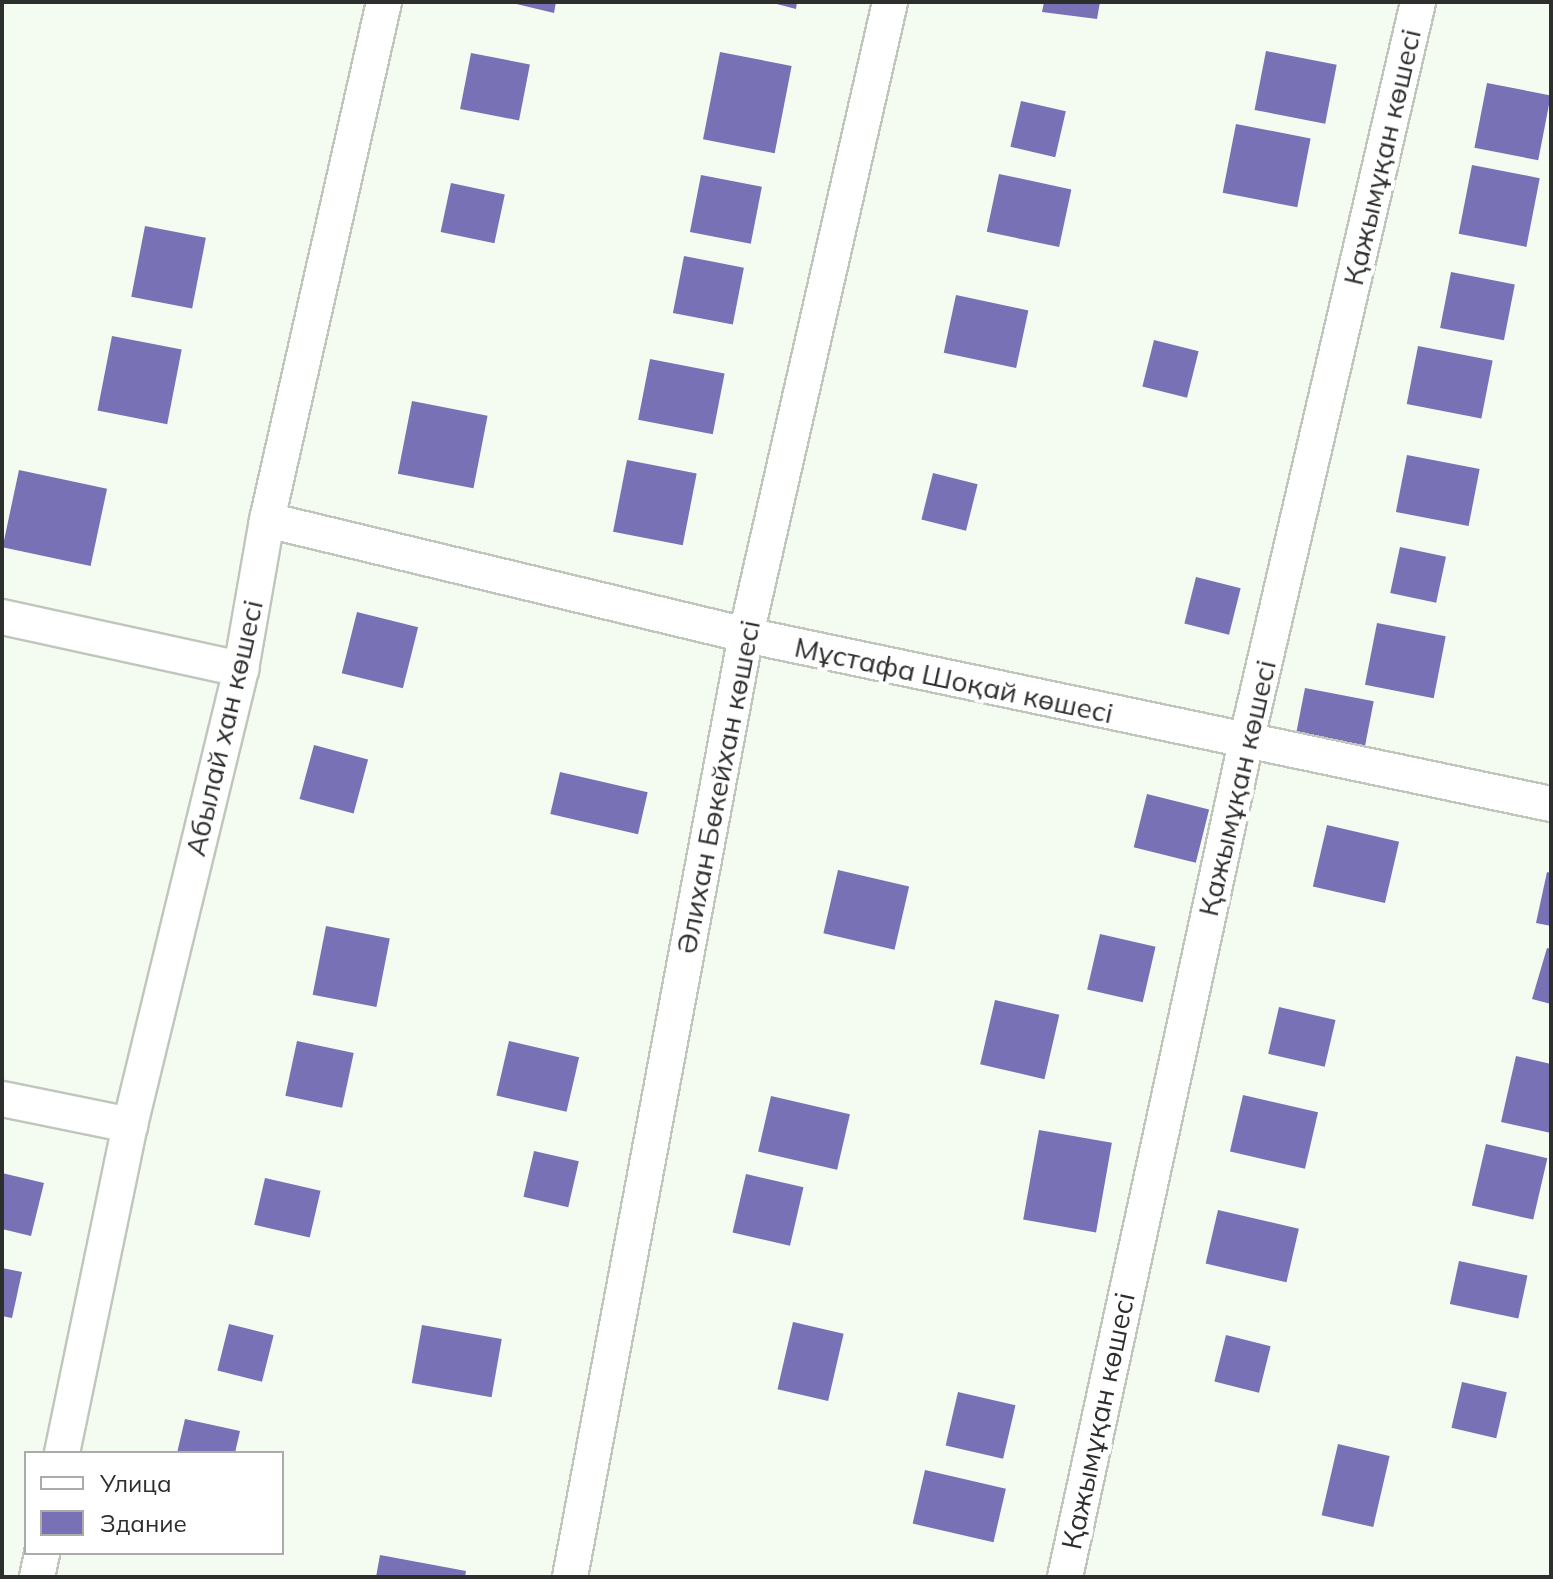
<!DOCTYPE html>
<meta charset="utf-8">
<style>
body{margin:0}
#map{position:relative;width:1553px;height:1579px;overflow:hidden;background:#f4fcf1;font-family:Mulish,sans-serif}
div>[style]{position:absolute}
.building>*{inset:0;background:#7871b5;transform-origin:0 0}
.roads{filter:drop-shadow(2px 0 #bfc7bd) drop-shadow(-2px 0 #bfc7bd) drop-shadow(0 2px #bfc7bd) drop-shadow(0 -2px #bfc7bd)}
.minor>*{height:34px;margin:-17px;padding:0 17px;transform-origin:17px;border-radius:17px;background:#fff}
span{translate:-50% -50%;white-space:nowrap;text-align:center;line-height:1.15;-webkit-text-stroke:8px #fff;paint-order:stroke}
.street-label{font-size:28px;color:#2c2f2b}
.frame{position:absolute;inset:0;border:4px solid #2c2f2b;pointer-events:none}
.legend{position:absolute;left:24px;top:1451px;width:260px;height:104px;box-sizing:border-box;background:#fff;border:2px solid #abacaa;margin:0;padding:10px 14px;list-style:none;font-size:24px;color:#2c2f2b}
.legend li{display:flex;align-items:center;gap:16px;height:40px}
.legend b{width:40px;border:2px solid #abacaa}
</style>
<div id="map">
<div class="building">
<i style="clip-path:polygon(508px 2px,556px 2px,554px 13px)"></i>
<i style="clip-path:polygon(769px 2px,797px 2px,796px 9px)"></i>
<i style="clip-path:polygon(1044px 2px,1100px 2px,1097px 19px,1042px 12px)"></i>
<i style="left:1266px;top:51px;width:72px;height:60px;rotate:11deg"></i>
<i style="left:720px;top:52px;width:73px;height:89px;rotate:11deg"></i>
<i style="left:471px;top:53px;width:60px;height:57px;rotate:11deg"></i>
<i style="left:1487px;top:83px;width:65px;height:66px;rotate:11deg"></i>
<i style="left:1021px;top:101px;width:46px;height:47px;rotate:13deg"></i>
<i style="left:1236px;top:124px;width:76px;height:70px;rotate:11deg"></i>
<i style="left:1472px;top:165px;width:69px;height:70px;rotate:11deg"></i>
<i style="left:999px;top:174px;width:74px;height:59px;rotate:12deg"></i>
<i style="left:701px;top:175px;width:62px;height:58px;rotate:11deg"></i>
<i style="left:451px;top:183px;width:55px;height:50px;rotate:12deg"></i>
<i style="left:145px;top:226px;width:62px;height:72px;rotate:11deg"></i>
<i style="left:684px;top:256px;width:61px;height:58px;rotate:11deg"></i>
<i style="left:1451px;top:272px;width:65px;height:57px;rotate:11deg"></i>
<i style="left:956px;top:295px;width:74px;height:59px;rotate:12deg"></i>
<i style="left:112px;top:336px;width:71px;height:76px;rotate:11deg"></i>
<i style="left:1154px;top:340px;width:46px;height:48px;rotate:14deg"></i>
<i style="left:1418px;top:346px;width:76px;height:59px;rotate:11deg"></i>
<i style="left:650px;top:359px;width:76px;height:62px;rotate:11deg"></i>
<i style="left:412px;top:401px;width:77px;height:74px;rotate:11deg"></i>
<i style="left:1407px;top:455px;width:74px;height:58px;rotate:11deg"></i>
<i style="left:627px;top:460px;width:71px;height:73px;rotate:11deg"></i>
<i style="left:19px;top:470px;width:90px;height:79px;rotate:12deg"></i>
<i style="left:933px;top:473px;width:46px;height:48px;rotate:14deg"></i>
<i style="left:1400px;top:547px;width:47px;height:47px;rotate:12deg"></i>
<i style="left:1196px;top:577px;width:46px;height:48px;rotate:14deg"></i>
<i style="left:357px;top:612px;width:63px;height:63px;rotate:14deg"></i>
<i style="left:1377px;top:623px;width:70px;height:63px;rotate:11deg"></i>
<i style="left:1305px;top:688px;width:70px;height:64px;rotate:11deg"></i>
<i style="left:314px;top:745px;width:56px;height:56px;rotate:15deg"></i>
<i style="left:560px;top:772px;width:90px;height:43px;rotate:13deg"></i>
<i style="left:1147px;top:794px;width:64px;height:55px;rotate:14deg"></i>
<i style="left:1327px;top:825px;width:74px;height:63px;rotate:13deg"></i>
<i style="left:838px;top:870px;width:73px;height:65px;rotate:13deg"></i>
<i style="clip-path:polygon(1547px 872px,1551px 873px,1551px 926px,1536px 923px)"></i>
<i style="left:326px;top:926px;width:65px;height:70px;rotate:11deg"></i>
<i style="left:1100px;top:934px;width:57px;height:57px;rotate:13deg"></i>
<i style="clip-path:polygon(1547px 948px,1551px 949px,1551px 1004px,1532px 999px)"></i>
<i style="left:995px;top:1000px;width:66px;height:66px;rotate:13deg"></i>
<i style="left:1279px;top:1007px;width:58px;height:48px;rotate:13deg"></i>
<i style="left:297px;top:1041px;width:58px;height:56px;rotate:12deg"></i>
<i style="left:509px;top:1041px;width:72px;height:56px;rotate:13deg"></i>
<i style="clip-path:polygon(1516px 1056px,1551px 1064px,1551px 1133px,1501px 1122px)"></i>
<i style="left:1243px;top:1095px;width:77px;height:58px;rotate:13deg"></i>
<i style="left:771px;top:1096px;width:81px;height:57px;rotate:13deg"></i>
<i style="left:1039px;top:1130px;width:74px;height:91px;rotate:10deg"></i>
<i style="left:1486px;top:1144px;width:63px;height:63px;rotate:13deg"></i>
<i style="left:534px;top:1151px;width:46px;height:47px;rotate:13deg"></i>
<i style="clip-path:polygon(2px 1173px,44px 1183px,31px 1236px,2px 1229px)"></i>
<i style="left:746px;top:1174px;width:59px;height:60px;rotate:13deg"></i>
<i style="left:265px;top:1178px;width:57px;height:48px;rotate:13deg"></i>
<i style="left:1218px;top:1210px;width:83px;height:55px;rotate:13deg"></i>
<i style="left:1459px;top:1261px;width:70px;height:44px;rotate:12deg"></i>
<i style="clip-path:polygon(2px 1268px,22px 1272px,12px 1318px,2px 1316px)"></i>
<i style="left:793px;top:1322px;width:52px;height:69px;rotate:13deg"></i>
<i style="left:229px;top:1324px;width:46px;height:48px;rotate:14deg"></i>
<i style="left:422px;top:1325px;width:81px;height:59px;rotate:10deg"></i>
<i style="left:1226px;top:1335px;width:46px;height:48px;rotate:14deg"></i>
<i style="left:1462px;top:1382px;width:46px;height:47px;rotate:13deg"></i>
<i style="left:958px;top:1392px;width:59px;height:55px;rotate:13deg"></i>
<i style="clip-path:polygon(185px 1419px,240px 1431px,235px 1453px,177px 1453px)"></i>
<i style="left:1338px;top:1444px;width:53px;height:73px;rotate:13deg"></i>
<i style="left:925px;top:1470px;width:83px;height:55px;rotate:13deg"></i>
<i style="clip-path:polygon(380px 1555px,466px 1571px,465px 1577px,376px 1577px)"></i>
</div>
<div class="roads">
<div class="minor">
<i style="left:267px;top:520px;width:493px;rotate:13.5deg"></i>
<i style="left:746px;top:635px;width:823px;rotate:11.86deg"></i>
<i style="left:2px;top:617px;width:245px;rotate:12.3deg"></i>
<i style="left:2px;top:1099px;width:131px;rotate:11.5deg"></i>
<i style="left:62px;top:1453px;width:335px;rotate:-78.3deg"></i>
<i style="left:130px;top:1125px;width:469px;rotate:-76.3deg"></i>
<i style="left:241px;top:669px;width:151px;rotate:-80.1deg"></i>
<i style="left:267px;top:520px;width:531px;rotate:-77.27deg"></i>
<i style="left:37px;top:1577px;width:25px;rotate:-78deg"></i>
<i style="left:570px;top:1577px;width:958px;rotate:-79.42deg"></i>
<i style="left:746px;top:635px;width:649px;rotate:-77.18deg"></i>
<i style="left:1065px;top:1577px;width:854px;rotate:-77.77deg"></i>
<i style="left:1246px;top:742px;width:760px;rotate:-76.91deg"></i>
</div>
</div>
<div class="street-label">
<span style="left:1382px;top:157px;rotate:-77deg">Қажымұқан көшесі</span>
<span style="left:954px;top:680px;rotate:12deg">Мұстафа Шоқай көшесі</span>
<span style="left:224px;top:728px;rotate:-77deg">Абылай хан көшесі</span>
<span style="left:718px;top:787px;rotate:-79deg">Әлихан Бөкейхан көшесі</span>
<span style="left:1237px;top:788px;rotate:-77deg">Қажымұқан көшесі</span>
<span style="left:1098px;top:1421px;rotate:-78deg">Қажымұқан көшесі</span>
</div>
<div class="frame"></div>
<ul class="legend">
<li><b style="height:10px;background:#fff"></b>Улица</li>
<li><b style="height:22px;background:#7871b5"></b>Здание</li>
</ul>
</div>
